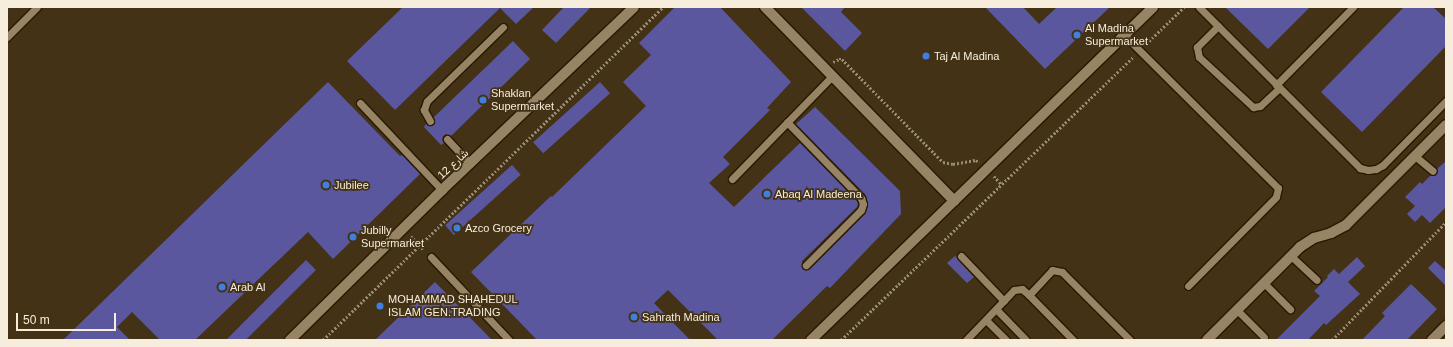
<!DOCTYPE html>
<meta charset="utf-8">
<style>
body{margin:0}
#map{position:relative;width:1453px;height:347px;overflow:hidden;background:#433215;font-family:Helvetica,Vazirmatn,sans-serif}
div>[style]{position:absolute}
.building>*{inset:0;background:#5b579f;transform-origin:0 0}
.path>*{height:2.5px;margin-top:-1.25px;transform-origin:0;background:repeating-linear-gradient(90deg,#988b73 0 2px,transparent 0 4px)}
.roads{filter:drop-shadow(1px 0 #291900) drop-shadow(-1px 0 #291900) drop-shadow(0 1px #291900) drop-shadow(0 -1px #291900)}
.lane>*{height:7px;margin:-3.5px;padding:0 3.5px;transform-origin:3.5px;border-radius:3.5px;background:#978465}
.street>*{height:10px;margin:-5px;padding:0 5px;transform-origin:5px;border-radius:5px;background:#978465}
.dots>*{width:11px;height:11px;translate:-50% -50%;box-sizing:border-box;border:2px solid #433215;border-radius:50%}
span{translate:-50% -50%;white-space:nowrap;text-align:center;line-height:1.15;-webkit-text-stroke:3.5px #433215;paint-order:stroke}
.poi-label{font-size:11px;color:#f7eddc}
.left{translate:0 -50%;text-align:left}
.street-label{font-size:11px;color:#f7eddc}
.frame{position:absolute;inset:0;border:8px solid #f7eddc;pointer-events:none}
.scale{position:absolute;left:16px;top:313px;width:100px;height:18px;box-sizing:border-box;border:2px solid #f7eddc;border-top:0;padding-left:5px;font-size:12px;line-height:14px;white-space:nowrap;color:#f7eddc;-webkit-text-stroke:3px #433215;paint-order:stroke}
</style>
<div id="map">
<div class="building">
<i style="clip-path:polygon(403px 7px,534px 7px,516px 24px,500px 8px,395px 110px,347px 61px)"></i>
<i style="clip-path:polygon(564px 7px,591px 7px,556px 43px,542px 30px)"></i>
<i style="clip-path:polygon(675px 7px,720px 7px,791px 82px,767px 108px,770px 110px,723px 157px,730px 164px,709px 183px,734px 207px,800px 143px,857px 201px,858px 204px,857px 207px,802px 261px,802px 268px,805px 270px,810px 269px,865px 214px,868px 205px,865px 194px,796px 124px,815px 107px,900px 191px,901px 214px,830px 288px,827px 286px,772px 340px,718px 340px,668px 290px,654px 303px,690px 340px,537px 340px,471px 272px,551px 196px,552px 197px,646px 106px,623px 82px,651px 55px,639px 43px)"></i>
<i style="clip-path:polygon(801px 7px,845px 7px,841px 12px,862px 33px,845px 51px)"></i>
<i style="clip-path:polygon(985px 7px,1023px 7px,1039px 24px,1057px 7px,1110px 7px,1045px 69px)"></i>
<i style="clip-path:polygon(1225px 7px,1310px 7px,1268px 49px)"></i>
<i style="clip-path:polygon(1404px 7px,1433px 7px,1446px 19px,1446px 46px,1362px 132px,1321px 92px)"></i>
<i style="clip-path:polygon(513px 41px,530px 59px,451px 136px,446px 134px,443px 136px,442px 140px,444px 143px,441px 145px,424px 127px,426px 124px,430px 126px,434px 124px,434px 117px)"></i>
<i style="clip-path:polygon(328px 82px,400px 156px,402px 155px,420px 174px,333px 259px,308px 232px,195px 340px,160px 340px,132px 312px,117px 327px,130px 340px,63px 340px)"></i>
<i style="left:600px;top:82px;width:15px;height:90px;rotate:48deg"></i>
<i style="clip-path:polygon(1446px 161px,1446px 207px,1430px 223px,1422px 215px,1415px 222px,1407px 214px,1415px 206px,1405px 197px,1420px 182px,1422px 184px,1431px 175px,1437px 174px,1437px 169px)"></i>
<i style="left:512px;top:165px;width:13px;height:90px;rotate:48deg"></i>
<i style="clip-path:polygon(955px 256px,974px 277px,967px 283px,947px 263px)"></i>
<i style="clip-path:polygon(1357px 257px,1365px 266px,1348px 282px,1360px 294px,1326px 325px,1324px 323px,1308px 340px,1276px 340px,1320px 296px,1314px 291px,1328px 277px,1327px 276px,1334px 269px,1339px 274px)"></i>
<i style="left:306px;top:260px;width:14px;height:112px;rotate:45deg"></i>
<i style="clip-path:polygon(1435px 261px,1446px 271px,1446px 286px,1428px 268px)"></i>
<i style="clip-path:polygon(435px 282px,492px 340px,375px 340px)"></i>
<i style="clip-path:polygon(1411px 284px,1437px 309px,1407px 340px,1362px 340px,1385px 316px,1382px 313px)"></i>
</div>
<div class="path">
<i style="left:1146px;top:44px;width:53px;rotate:-44.2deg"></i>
<i style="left:833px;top:62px;width:7px;rotate:-27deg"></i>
<i style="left:839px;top:59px;width:3px"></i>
<i style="left:842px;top:59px;width:144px;rotate:45.6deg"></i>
<i style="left:943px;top:162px;width:10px;rotate:11deg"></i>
<i style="left:953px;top:164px;width:23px;rotate:-10deg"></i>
<i style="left:976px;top:160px;width:4px;rotate:34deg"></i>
<i style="left:994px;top:176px;width:12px;rotate:48deg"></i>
<i style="left:411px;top:236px;width:19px;rotate:47deg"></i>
<i style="left:323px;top:340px;width:476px;rotate:-44.4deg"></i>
<i style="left:841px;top:340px;width:408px;rotate:-44.1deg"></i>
<i style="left:1332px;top:340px;width:164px;rotate:-46deg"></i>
</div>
<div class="roads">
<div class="lane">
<i style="left:1199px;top:7px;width:228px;rotate:45deg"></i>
<i style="left:1360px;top:168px;width:8px;rotate:14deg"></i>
<i style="left:1368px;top:170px;width:8px;rotate:-7deg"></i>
<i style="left:1376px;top:169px;width:8px;rotate:-30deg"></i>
<i style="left:1383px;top:165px;width:90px;rotate:-45.5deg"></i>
<i style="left:1218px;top:26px;width:30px;rotate:135deg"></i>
<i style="left:1197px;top:47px;width:10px;rotate:79deg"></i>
<i style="left:1199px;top:57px;width:74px;rotate:42.8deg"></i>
<i style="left:1253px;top:107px;width:7px;rotate:-8deg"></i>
<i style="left:1260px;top:106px;width:26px;rotate:-43deg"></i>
<i style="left:1124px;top:35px;width:217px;rotate:44.8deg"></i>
<i style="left:1278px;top:188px;width:9px;rotate:103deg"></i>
<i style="left:1276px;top:197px;width:125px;rotate:134.7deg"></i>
<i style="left:7px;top:37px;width:42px;rotate:-45deg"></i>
<i style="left:1276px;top:85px;width:110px;rotate:-45.4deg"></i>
<i style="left:360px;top:103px;width:120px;rotate:46.7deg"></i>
<i style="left:430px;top:121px;width:13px;rotate:-119deg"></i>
<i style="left:424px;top:110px;width:9px;rotate:-72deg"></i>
<i style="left:427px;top:101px;width:106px;rotate:-44.2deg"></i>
<i style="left:787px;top:122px;width:100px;rotate:45.8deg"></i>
<i style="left:857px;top:194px;width:6px;rotate:45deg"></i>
<i style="left:861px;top:198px;width:6px;rotate:72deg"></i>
<i style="left:863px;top:204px;width:6px;rotate:108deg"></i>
<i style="left:861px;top:210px;width:78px;rotate:135deg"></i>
<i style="left:447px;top:139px;width:34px;rotate:47deg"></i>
<i style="left:1415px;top:156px;width:23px;rotate:40deg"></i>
<i style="left:732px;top:179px;width:144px;rotate:-45.8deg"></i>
<i style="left:961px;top:256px;width:62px;rotate:46.3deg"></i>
<i style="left:1291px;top:256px;width:35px;rotate:43deg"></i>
<i style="left:431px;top:257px;width:114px;rotate:46.8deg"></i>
<i style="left:1264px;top:283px;width:37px;rotate:45deg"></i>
<i style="left:996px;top:309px;width:43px;rotate:45.9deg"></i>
<i style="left:1237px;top:310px;width:38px;rotate:45deg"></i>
<i style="left:986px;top:320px;width:28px;rotate:45deg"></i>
<i style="left:966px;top:340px;width:69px;rotate:-46.2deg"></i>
<i style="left:1014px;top:290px;width:8px;rotate:-7deg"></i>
<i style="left:1022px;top:289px;width:9px;rotate:41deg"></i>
<i style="left:1073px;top:340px;width:63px;rotate:-134.4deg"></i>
<i style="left:1029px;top:295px;width:34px;rotate:-47deg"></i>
<i style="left:1052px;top:270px;width:10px;rotate:11deg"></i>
<i style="left:1062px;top:272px;width:96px;rotate:45deg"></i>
</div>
<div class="street">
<i style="left:765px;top:7px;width:271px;rotate:45.7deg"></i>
<i style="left:290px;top:340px;width:214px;rotate:-44.6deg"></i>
<i style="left:442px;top:190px;width:265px;rotate:-43.6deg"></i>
<i style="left:811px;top:340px;width:477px;rotate:-44.2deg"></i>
<i style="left:1207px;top:340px;width:132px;rotate:-45deg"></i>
<i style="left:1300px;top:247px;width:17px;rotate:-33deg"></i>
<i style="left:1314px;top:238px;width:18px;rotate:-16deg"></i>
<i style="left:1331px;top:233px;width:17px;rotate:-28deg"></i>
<i style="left:1346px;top:225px;width:141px;rotate:-45deg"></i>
<i style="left:1432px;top:340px;width:20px;rotate:-45deg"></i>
</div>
</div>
<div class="dots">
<i style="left:1077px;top:35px;background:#3f7fe0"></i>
<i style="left:926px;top:56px;background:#3f7fe0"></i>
<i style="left:483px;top:100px;background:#3f7fe0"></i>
<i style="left:326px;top:185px;background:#3f7fe0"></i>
<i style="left:767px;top:194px;background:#3f7fe0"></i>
<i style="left:457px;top:228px;background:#3f7fe0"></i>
<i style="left:353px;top:237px;background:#3f7fe0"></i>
<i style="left:222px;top:287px;background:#3f7fe0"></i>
<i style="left:380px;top:306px;background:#3f7fe0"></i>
<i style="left:634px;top:317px;background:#3f7fe0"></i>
</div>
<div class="poi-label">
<span class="left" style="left:1085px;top:35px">Al Madina<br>Supermarket</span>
<span class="left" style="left:934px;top:56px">Taj Al Madina</span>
<span class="left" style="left:491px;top:100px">Shaklan<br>Supermarket</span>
<span class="left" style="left:334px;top:185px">Jubilee</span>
<span class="left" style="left:775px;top:194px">Abaq Al Madeena</span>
<span class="left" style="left:465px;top:228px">Azco Grocery</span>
<span class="left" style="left:361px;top:237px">Jubilly<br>Supermarket</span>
<span class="left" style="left:230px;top:287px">Arab Al</span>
<span class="left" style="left:388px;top:306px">MOHAMMAD SHAHEDUL<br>ISLAM GEN.TRADING</span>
<span class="left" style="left:642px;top:317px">Sahrath Madina</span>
</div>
<div class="street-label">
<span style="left:453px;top:164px;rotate:-43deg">شارع 12</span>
</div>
<div class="frame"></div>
<div class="scale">50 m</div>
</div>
